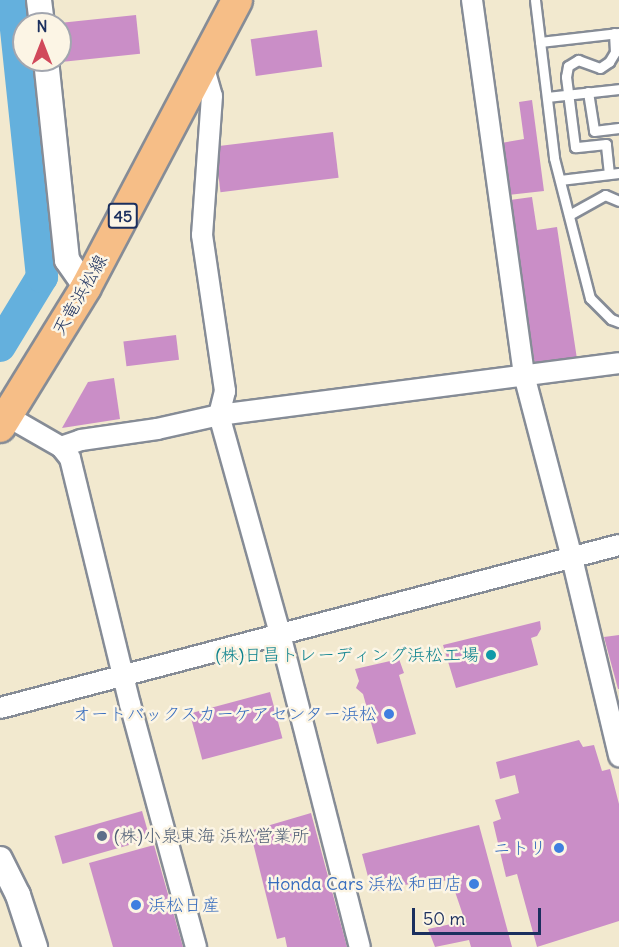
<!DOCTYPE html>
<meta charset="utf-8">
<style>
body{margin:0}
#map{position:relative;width:619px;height:947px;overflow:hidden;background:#f2e9cf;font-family:Delius,"Klee One",sans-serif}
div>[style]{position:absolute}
.river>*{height:32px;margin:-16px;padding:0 16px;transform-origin:16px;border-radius:16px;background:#64b0dd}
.building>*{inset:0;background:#ca8ec7;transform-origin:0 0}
.roads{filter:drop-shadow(2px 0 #868c96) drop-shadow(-2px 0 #868c96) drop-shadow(0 2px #868c96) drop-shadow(0 -2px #868c96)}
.service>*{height:9px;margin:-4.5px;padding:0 4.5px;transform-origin:4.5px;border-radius:4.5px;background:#fff}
.minor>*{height:20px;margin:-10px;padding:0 10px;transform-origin:10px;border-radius:10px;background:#fff}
.tertiary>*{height:24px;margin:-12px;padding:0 12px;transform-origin:12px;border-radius:12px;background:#fff}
.primary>*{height:30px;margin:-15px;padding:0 15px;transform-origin:15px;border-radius:15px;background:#f6be87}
.dots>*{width:16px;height:16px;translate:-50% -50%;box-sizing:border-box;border:3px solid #fcf5e5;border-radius:50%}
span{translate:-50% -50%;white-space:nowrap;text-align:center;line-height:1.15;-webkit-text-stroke:5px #fcf5e5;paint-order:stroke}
.shield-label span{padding:2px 4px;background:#fcf5e5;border:2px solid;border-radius:4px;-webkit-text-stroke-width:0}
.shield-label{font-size:16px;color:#1b2f5e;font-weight:700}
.street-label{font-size:18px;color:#1b2f5e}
.culture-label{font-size:18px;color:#0d838f}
.right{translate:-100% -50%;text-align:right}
.shop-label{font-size:18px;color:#366cbe}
.left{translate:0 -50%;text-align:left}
.service-label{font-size:18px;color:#4e5e75}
.north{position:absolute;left:12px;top:12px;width:60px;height:60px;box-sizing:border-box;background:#fcf5e5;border:2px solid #a2a6af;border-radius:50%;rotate:0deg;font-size:16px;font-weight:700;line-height:24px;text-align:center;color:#1b2f5e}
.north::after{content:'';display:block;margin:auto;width:21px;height:27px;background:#d1495b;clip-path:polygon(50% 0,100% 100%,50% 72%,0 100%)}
.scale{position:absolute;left:412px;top:908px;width:129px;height:27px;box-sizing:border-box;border:3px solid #1b2f5e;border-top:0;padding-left:8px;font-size:18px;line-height:21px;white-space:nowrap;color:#1b2f5e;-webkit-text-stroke:4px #fcf5e5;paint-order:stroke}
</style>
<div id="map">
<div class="river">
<i style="left:0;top:346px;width:81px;rotate:-58.7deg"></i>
<i style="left:42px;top:277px;width:279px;rotate:-96deg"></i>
</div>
<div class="building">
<i style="left:136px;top:15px;width:39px;height:77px;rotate:84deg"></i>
<i style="left:317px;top:30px;width:37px;height:67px;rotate:82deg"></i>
<i style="clip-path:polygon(532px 100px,544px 191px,508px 195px,501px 143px,524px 139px,519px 102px)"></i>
<i style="left:333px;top:132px;width:46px;height:119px;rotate:83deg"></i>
<i style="clip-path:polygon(532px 197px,537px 230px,557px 227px,577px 359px,535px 365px,510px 200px)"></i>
<i style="left:176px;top:335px;width:25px;height:53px;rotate:83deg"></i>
<i style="clip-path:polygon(114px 378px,120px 419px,62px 428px,88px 382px)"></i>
<i style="clip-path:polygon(540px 621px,541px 629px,537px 636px,531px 638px,538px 665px,456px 688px,443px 645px)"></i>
<i style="clip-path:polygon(619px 635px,619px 689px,618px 689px,604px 637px)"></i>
<i style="clip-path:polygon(399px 659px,404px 673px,399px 675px,416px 734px,377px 744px,363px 694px,356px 688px,359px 681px,355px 669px)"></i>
<i style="left:270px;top:692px;width:48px;height:83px;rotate:75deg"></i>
<i style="clip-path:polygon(579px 740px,583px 747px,594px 745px,602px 771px,610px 769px,619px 804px,619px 921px,537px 947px,517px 874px,506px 877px,493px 822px,501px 819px,495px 800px,519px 793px,515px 775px,500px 779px,496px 762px)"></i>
<i style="left:142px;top:811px;width:29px;height:91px;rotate:74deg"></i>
<i style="clip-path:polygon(311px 813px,347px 947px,287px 947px,285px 937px,277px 939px,250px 831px)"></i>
<i style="clip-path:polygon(479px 825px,512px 947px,471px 947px,469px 940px,435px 947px,428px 929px,465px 921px,451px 880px,441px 881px,443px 887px,437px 888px,433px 879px,372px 892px,362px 854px)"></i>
<i style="clip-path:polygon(154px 845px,183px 947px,113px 947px,89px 863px)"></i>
</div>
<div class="roads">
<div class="service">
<i style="left:535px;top:0;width:159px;rotate:83.1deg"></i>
<i style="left:554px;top:158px;width:145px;rotate:75.6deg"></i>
<i style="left:590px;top:298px;width:30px;rotate:45deg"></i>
<i style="left:611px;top:319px;width:9px;rotate:21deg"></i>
<i style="left:540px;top:42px;width:79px;rotate:-6.6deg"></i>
<i style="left:588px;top:92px;width:39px;rotate:81deg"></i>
<i style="left:594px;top:131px;width:25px;rotate:-7deg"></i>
<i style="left:547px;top:97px;width:72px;rotate:-6.3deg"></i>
<i style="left:609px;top:174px;width:30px;rotate:-96deg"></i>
<i style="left:606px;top:144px;width:31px;rotate:174deg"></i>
<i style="left:575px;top:147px;width:71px;rotate:-97.3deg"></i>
<i style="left:566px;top:77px;width:11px;rotate:-80deg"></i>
<i style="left:568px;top:66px;width:12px;rotate:-31deg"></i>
<i style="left:578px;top:60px;width:23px;rotate:20deg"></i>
<i style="left:600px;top:68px;width:11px;rotate:-34deg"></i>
<i style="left:609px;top:62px;width:12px;rotate:-59deg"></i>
<i style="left:615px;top:52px;width:19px;rotate:-93deg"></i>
<i style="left:560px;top:180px;width:59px;rotate:-6.8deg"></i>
<i style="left:569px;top:215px;width:41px;rotate:-29.1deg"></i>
<i style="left:605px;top:195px;width:15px;rotate:23deg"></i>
</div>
<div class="minor">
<i style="left:472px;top:0;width:379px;rotate:82.1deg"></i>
<i style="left:524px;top:375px;width:189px;rotate:75.3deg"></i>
<i style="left:572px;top:558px;width:204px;rotate:76.6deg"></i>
<i style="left:203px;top:65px;width:32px;rotate:74deg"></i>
<i style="left:212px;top:96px;width:139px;rotate:94.1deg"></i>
<i style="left:202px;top:235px;width:158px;rotate:81.6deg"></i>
<i style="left:225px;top:391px;width:25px;rotate:104deg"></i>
<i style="left:219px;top:415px;width:227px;rotate:74.4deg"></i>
<i style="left:280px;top:634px;width:323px;rotate:75.7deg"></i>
<i style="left:7px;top:416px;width:62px;rotate:29.9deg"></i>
<i style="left:61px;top:447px;width:21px;rotate:-19deg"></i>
<i style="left:81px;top:440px;width:77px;rotate:-8.2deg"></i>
<i style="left:157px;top:429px;width:64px;rotate:-12.7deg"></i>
<i style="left:219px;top:415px;width:403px;rotate:-7.4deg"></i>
<i style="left:61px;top:447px;width:14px;rotate:51deg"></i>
<i style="left:70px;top:458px;width:253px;rotate:76.3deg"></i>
<i style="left:130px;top:704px;width:252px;rotate:74.8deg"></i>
<i style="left:0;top:708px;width:640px;rotate:-14.75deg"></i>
</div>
<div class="tertiary">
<i style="left:39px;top:0;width:24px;rotate:83deg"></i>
<i style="left:46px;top:60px;width:201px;rotate:84deg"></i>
<i style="left:67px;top:260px;width:33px;rotate:55deg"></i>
<i style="left:0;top:859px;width:40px;rotate:63.4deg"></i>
<i style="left:18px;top:895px;width:55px;rotate:71.9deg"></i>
</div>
<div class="primary">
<i style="left:0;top:427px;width:164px;rotate:-58.4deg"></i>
<i style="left:86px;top:287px;width:324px;rotate:-62.2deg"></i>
</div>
</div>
<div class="dots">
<i style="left:491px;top:655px;background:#0f9aa8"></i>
<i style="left:389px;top:714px;background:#3f7fe0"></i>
<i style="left:102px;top:836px;background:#5c6f8a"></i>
<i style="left:559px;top:848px;background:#3f7fe0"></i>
<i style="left:474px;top:884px;background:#3f7fe0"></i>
<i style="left:136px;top:905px;background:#3f7fe0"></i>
</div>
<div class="shield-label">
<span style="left:123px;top:216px">45</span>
</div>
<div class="street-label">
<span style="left:80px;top:295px;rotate:-60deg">天竜浜松線</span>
</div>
<div class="culture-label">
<span class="right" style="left:479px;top:655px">(株)日昌トレーディング浜松工場</span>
</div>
<div class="shop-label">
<span class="right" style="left:377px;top:714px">オートバックスカーケアセンター浜松</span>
<span class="right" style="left:547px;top:848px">ニトリ</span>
<span class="right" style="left:462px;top:884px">Honda Cars 浜松 和田店</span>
<span class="left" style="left:148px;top:905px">浜松日産</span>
</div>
<div class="service-label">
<span class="left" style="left:114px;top:836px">(株)小泉東海 浜松営業所</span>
</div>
<div class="north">N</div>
<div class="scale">50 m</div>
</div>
